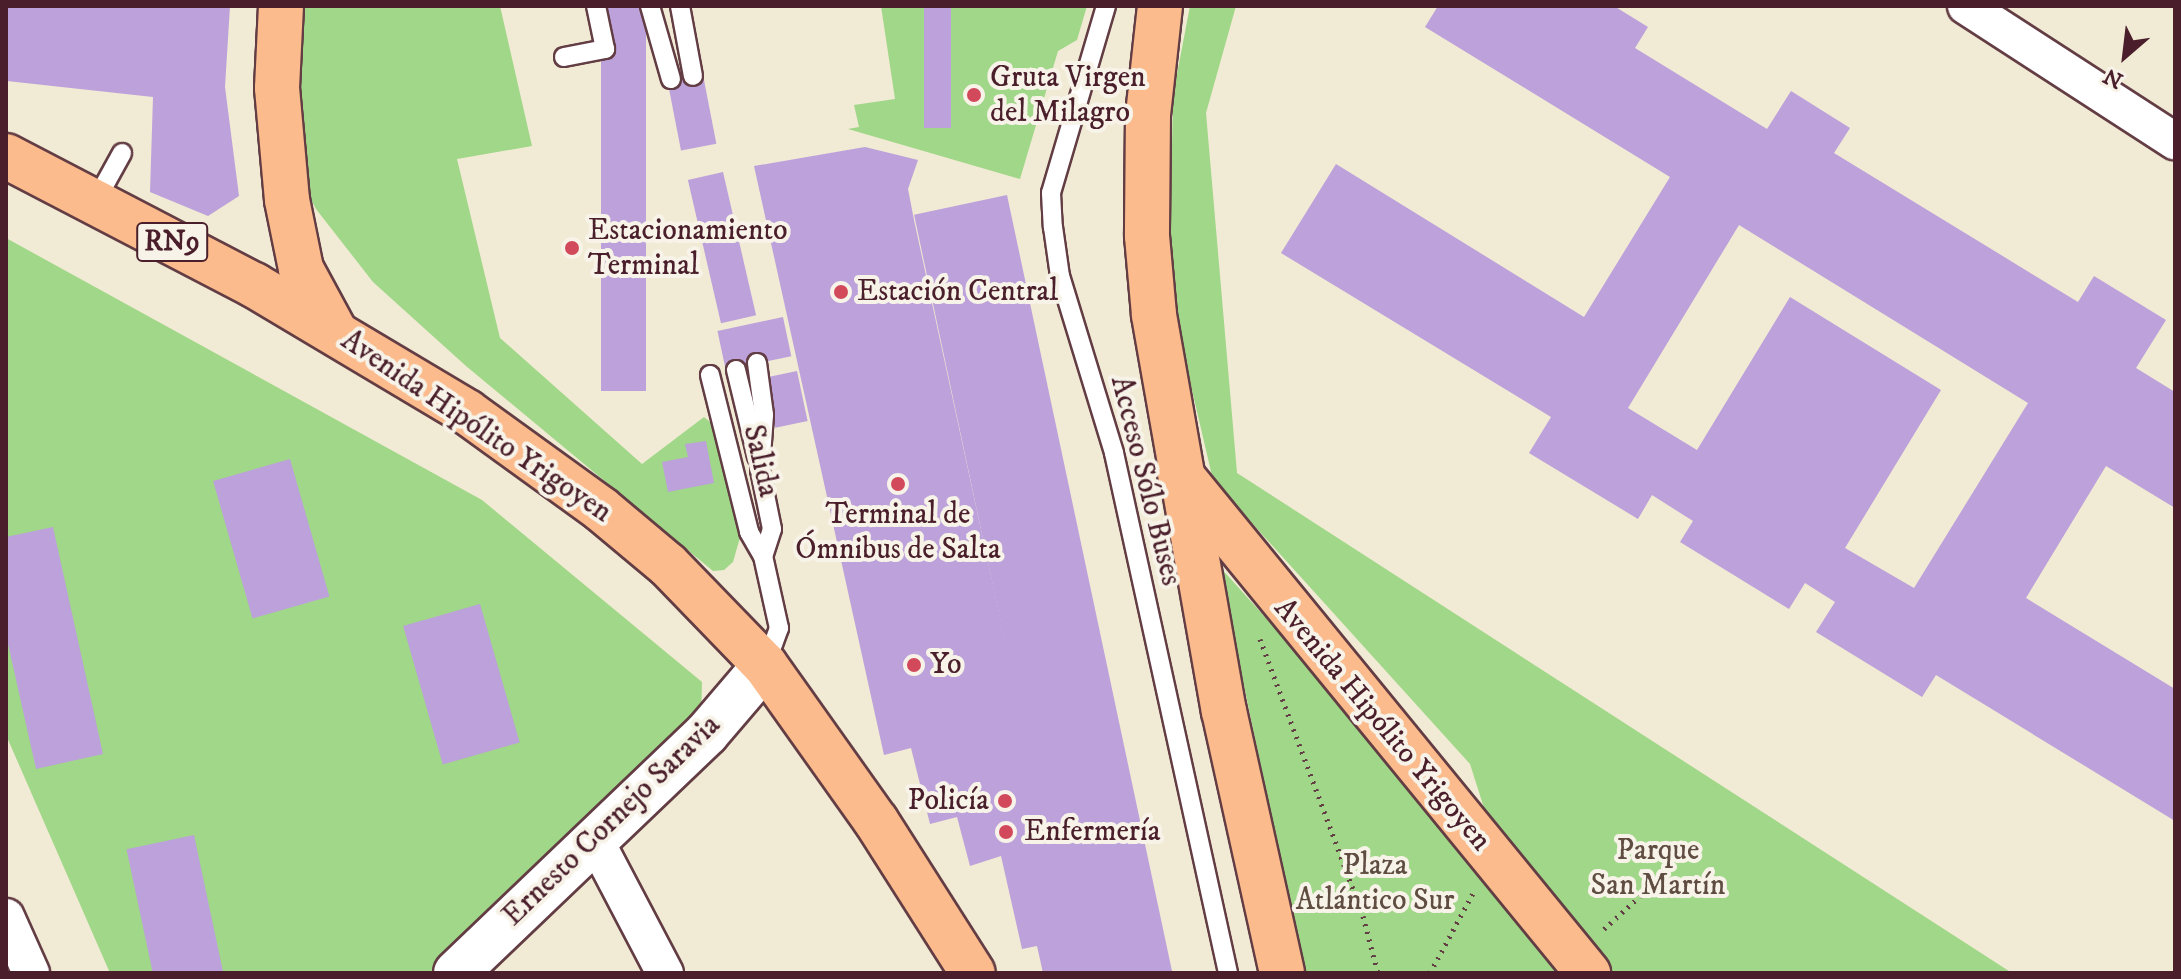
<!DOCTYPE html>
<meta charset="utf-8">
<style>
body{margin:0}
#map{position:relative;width:2181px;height:979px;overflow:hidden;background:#f1ead4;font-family:"IM FELL DW Pica",serif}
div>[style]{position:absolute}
.green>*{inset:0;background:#a0d788}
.building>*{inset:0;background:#bca1db;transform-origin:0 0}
.path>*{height:5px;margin-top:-2.5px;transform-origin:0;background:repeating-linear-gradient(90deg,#633d44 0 2px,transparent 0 8px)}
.roads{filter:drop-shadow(2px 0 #633d44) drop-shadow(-2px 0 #633d44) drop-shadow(0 2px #633d44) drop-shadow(0 -2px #633d44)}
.service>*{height:18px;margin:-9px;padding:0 9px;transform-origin:9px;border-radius:9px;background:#fff}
.minor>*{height:36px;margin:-18px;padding:0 18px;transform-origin:18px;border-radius:18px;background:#fff}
.tertiary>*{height:44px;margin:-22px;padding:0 22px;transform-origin:22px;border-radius:22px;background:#fff}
.primary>*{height:44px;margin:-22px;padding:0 22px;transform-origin:22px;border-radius:22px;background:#fbbb8c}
.trunk>*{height:44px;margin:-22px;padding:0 22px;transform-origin:22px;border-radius:22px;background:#fbbb8c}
.dots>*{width:22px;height:22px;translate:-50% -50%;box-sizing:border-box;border:4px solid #f7f3e8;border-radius:50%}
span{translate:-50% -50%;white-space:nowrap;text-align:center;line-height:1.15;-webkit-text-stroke:8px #f7f3e8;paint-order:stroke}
.shield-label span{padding:2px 6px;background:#f7f3e8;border:2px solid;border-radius:6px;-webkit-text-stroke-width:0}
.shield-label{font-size:28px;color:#4a1f2b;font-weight:700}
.poi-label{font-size:30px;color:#4a1f2b}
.left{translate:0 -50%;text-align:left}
.right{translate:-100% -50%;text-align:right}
.street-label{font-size:30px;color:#4a1f2b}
.park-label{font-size:30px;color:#604d42}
.frame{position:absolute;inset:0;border:8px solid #4a1f2b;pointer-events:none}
.north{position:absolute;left:2085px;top:16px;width:80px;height:80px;-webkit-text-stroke:6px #f7f3e8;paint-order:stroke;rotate:208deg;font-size:22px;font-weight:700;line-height:32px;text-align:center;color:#4a1f2b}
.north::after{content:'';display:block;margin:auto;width:28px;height:36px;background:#4a1f2b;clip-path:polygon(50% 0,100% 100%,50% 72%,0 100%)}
</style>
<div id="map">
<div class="green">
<i style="clip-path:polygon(294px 6px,500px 6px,532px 146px,457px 159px,500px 338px,642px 464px,704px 417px,715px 426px,741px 534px,733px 562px,724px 570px,713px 571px,466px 366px,373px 282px,316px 209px,305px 188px)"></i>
<i style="clip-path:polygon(881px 6px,1087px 6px,1077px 40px,1058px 51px,1020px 179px,848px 129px,859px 127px,854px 105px,895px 99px)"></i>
<i style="clip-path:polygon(1190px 6px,1236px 6px,1206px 113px,1237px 473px,2012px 973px,1609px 973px,1492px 833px,1470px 764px,1213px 480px,1181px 343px,1170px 245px,1173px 95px)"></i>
<i style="clip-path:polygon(6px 238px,482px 500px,702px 682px,701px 714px,436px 973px,110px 973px,6px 735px)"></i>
<i style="clip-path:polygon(1219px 566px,1313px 670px,1565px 973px,1304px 973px)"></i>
</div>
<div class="building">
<i style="clip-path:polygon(8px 6px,230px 6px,225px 87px,239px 196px,208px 216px,150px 192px,153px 97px,7px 81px)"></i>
<i style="left:601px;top:6px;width:45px;height:385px"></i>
<i style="left:924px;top:6px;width:27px;height:122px"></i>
<i style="clip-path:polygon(evenodd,1438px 6px,1614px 6px,1648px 27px,1635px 48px,1767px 129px,1791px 91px,1850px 128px,1834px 153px,2078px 302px,2094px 276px,2166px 320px,2136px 368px,2175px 392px,2175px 508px,2106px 466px,2026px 598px,2175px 689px,2175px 821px,1936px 675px,1922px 697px,1816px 632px,1835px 602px,1805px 583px,1789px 609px,1680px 542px,1693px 521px,1652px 495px,1638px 519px,1529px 453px,1551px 417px,1281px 253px,1336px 164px,1584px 317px,1670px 177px,1425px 27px,1438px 6px,1739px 225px,2028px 403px,1914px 588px,1845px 548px,1941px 390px,1790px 297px,1697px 450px,1628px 408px,1739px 225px)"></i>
<i style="left:703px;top:75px;width:70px;height:36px;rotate:79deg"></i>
<i style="clip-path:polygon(865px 147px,918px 160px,908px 189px,914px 220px,1077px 973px,1043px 973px,1037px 946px,1022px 949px,1001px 856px,970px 866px,957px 817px,930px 824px,911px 748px,884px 755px,754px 166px)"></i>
<i style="left:723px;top:172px;width:147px;height:36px;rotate:77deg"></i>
<i style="left:1007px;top:195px;width:796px;height:95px;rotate:78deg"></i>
<i style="left:783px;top:317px;width:40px;height:67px;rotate:78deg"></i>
<i style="left:797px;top:371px;width:51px;height:33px;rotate:78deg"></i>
<i style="clip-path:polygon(706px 441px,714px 483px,668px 492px,662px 462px,688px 457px,685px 444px)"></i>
<i style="left:290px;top:459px;width:143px;height:80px;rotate:74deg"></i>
<i style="clip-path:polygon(53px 527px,103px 754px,36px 769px,6px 635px,6px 537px)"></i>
<i style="left:480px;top:604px;width:144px;height:80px;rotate:74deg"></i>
<i style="left:194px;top:835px;width:141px;height:69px;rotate:78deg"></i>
</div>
<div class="path">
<i style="left:1260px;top:639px;width:296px;rotate:69.6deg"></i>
<i style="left:1363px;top:916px;width:59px;rotate:75.3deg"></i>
<i style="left:1604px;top:929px;width:81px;rotate:-42.5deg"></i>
<i style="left:1430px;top:973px;width:91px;rotate:-61.7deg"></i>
</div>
<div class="roads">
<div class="service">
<i style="left:650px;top:6px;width:76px;rotate:74deg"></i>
<i style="left:680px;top:6px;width:71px;rotate:79.5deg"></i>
<i style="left:1106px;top:6px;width:195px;rotate:106.4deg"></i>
<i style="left:1051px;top:193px;width:34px;rotate:87deg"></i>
<i style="left:1053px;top:227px;width:49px;rotate:81.9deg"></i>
<i style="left:1060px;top:276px;width:185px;rotate:73deg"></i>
<i style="left:1114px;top:453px;width:532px;rotate:77.63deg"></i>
<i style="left:564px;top:57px;width:42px;rotate:-11deg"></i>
<i style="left:605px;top:49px;width:44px;rotate:-101.8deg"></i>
<i style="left:95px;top:202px;width:56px;rotate:-61.1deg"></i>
<i style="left:757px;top:363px;width:52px;rotate:82.3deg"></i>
<i style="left:764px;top:415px;width:55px;rotate:94.2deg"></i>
<i style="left:760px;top:470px;width:60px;rotate:78.5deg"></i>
<i style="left:772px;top:529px;width:28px;rotate:108deg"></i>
<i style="left:763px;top:556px;width:74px;rotate:77.5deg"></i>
<i style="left:779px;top:628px;width:38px;rotate:110deg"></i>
<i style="left:736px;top:370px;width:89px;rotate:76.4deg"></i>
<i style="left:710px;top:375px;width:162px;rotate:76deg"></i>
<i style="left:749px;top:532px;width:28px;rotate:60deg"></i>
</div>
<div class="minor">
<i style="left:1966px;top:6px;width:249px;rotate:32.9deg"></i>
<i style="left:594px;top:838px;width:153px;rotate:62.3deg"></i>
<i style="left:6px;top:917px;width:61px;rotate:65.9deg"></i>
</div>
<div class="tertiary">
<i style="left:456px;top:973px;width:347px;rotate:-43.7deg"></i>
<i style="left:707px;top:733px;width:89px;rotate:-49.5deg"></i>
</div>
<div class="primary">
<i style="left:1180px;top:474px;width:645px;rotate:50.73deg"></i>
</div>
<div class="trunk">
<i style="left:281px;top:6px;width:82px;rotate:92.8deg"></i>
<i style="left:277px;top:88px;width:112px;rotate:84.9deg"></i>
<i style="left:287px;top:200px;width:70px;rotate:78.5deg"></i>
<i style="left:301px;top:269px;width:72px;rotate:61.6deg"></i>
<i style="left:1160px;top:6px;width:109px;rotate:96.3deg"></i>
<i style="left:1148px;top:114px;width:122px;rotate:90.5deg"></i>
<i style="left:1147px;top:236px;width:79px;rotate:84.9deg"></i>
<i style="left:1154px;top:315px;width:402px;rotate:80deg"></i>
<i style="left:1224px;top:711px;width:268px;rotate:77.5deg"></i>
<i style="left:6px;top:156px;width:280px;rotate:27.5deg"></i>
<i style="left:254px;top:285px;width:248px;rotate:30.8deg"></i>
<i style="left:467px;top:412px;width:165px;rotate:35.9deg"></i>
<i style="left:601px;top:509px;width:87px;rotate:39.9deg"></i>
<i style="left:668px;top:565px;width:139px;rotate:45.9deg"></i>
<i style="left:765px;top:665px;width:191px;rotate:54.6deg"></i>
<i style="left:876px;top:821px;width:180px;rotate:57.5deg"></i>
</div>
</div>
<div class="dots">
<i style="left:974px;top:95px;background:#d1495b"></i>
<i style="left:572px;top:248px;background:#d1495b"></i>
<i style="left:841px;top:292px;background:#d1495b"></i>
<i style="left:898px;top:484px;background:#d1495b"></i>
<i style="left:914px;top:665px;background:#d1495b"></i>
<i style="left:1005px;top:801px;background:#d1495b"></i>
<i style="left:1006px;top:832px;background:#d1495b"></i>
</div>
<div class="shield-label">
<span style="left:172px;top:242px">RN9</span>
</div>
<div class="poi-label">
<span class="left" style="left:990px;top:95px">Gruta Virgen<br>del Milagro</span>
<span class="left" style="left:588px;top:248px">Estacionamiento<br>Terminal</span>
<span class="left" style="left:857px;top:292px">Estación Central</span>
<span style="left:898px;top:532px">Terminal de<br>Ómnibus de Salta</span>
<span class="left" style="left:930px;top:665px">Yo</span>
<span class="right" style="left:989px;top:801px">Policía</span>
<span class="left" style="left:1024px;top:832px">Enfermería</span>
</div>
<div class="street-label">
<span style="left:476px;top:427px;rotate:34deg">Avenida Hipólito Yrigoyen</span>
<span style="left:760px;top:461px;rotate:77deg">Salida</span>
<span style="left:1145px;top:481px;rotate:76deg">Acceso Sólo Buses</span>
<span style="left:1382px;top:725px;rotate:50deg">Avenida Hipólito Yrigoyen</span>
<span style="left:612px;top:821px;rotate:-44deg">Ernesto Cornejo Saravia</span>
</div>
<div class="park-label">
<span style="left:1658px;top:868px">Parque<br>San Martín</span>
<span style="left:1375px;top:883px">Plaza<br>Atlántico Sur</span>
</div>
<div class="frame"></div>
<div class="north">N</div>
</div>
